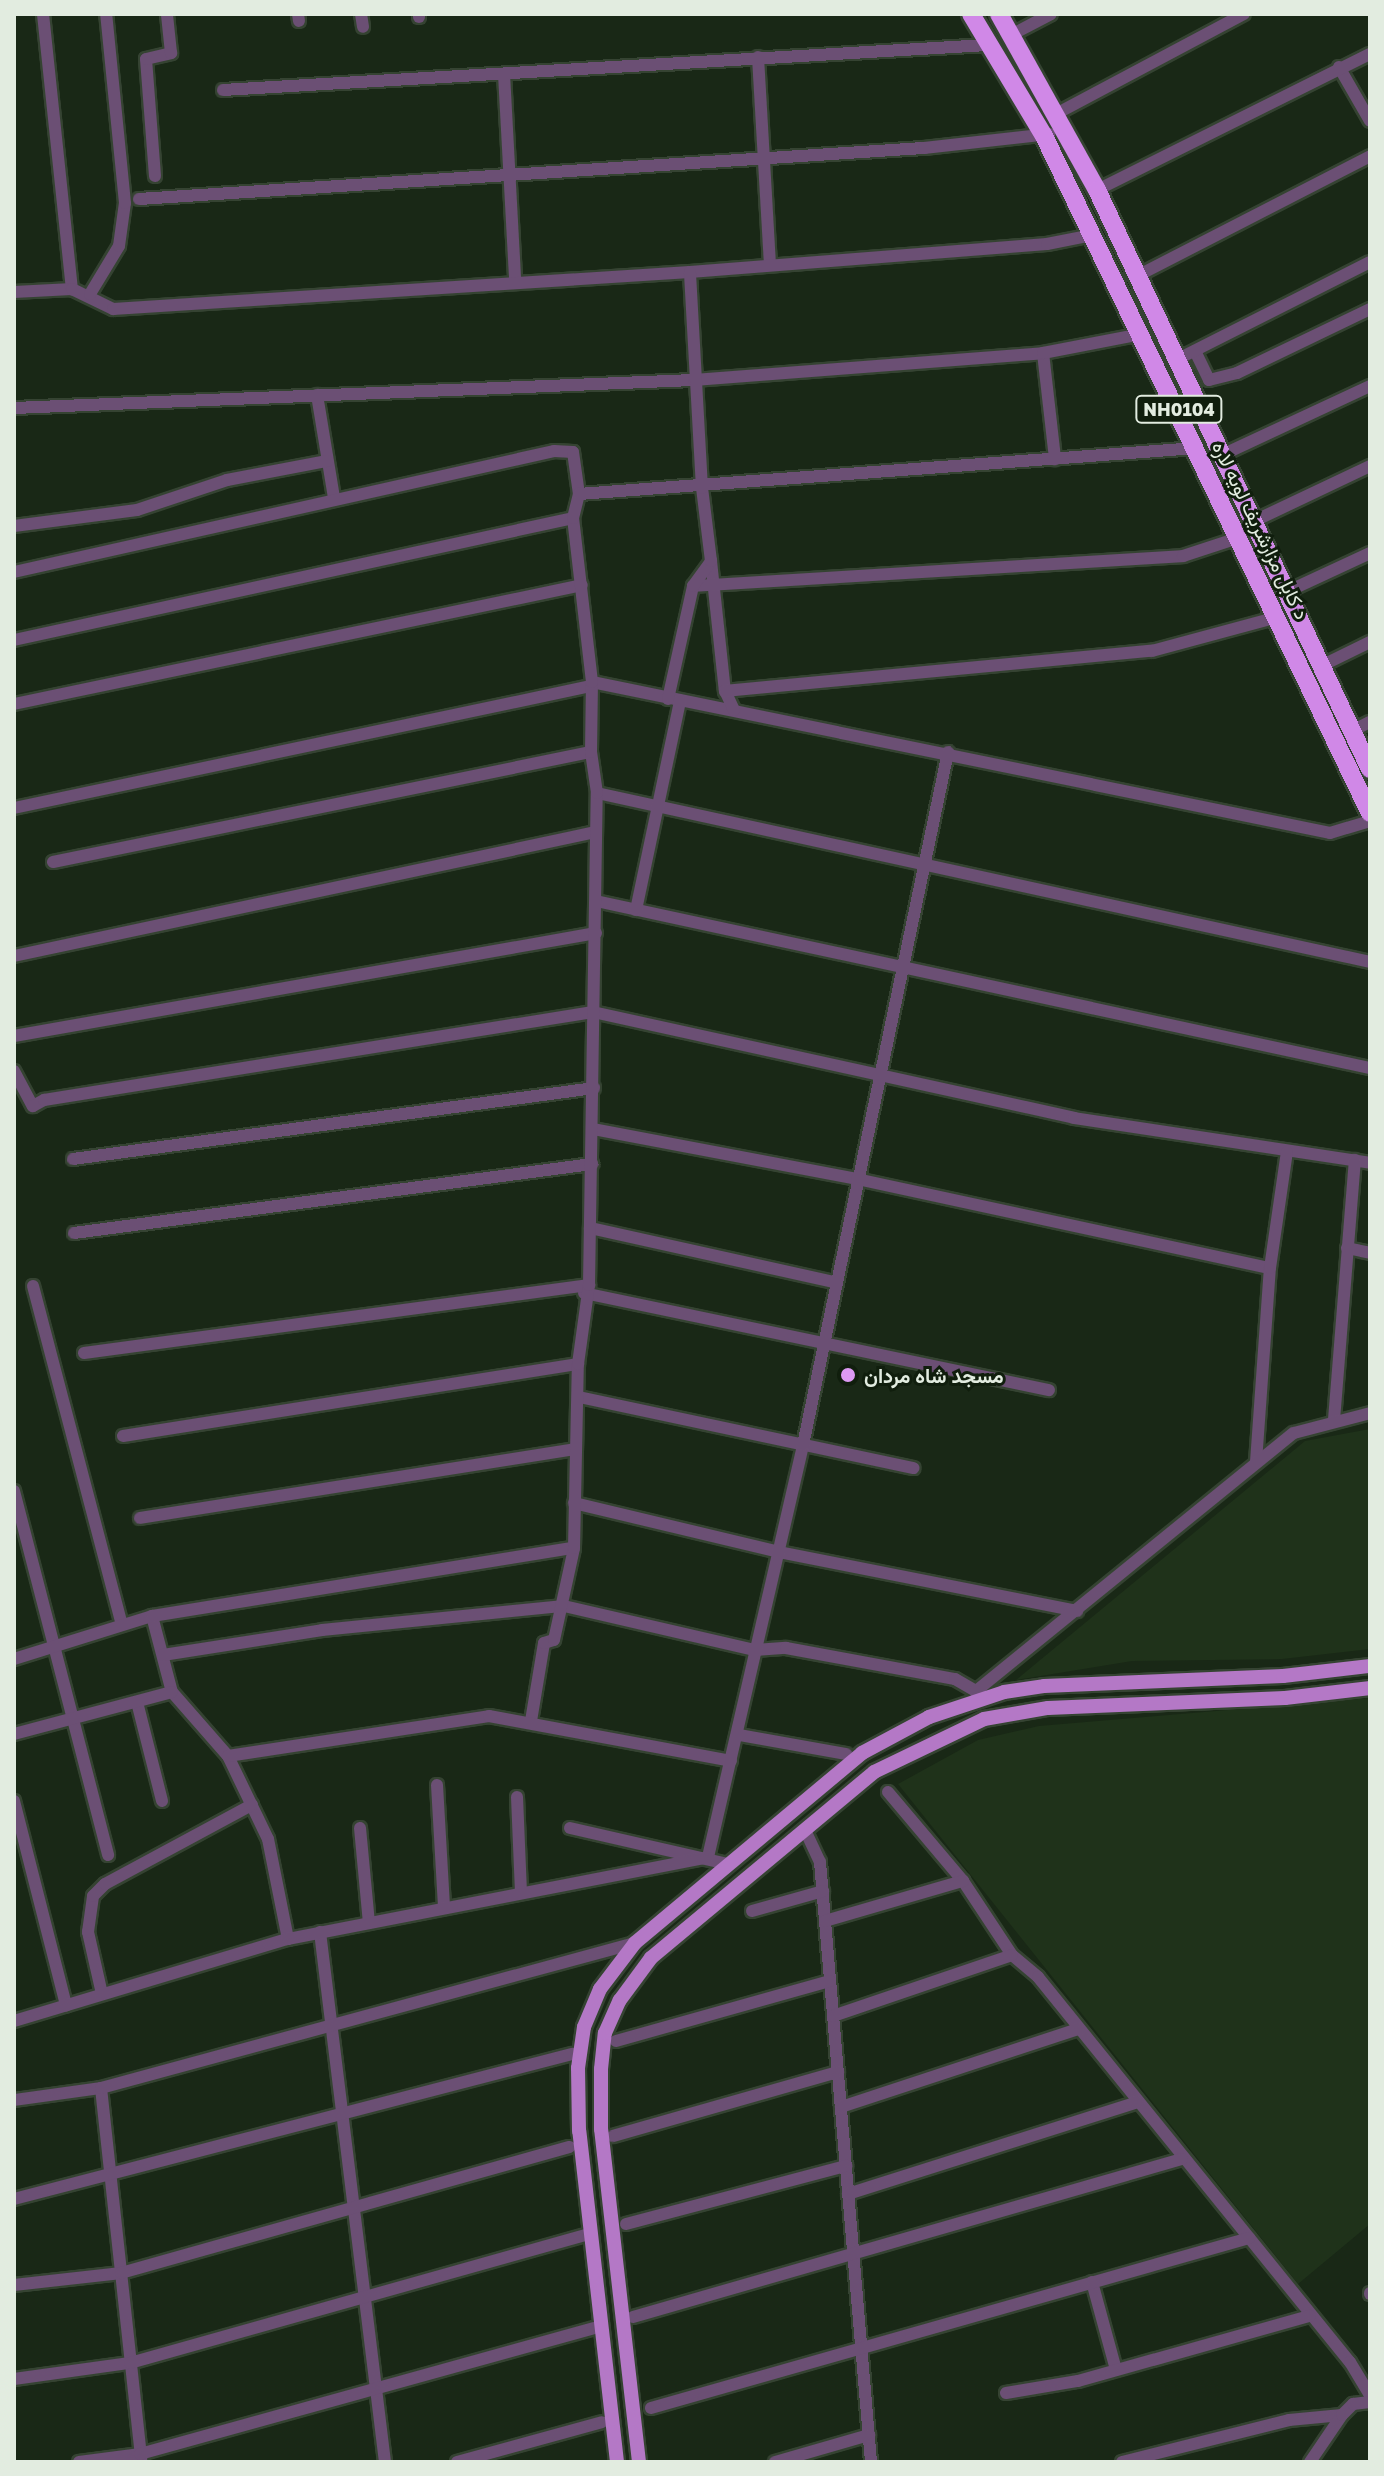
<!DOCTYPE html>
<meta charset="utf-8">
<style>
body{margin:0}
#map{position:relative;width:1384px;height:2476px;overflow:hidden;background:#192816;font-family:"Golos Text",Vazirmatn,sans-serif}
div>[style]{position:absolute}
.built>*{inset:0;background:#1f321a}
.roads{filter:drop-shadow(2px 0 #354332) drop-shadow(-2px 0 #354332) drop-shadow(0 2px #354332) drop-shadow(0 -2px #354332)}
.minor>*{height:12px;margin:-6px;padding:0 6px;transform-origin:6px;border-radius:6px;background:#6b4f74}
.major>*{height:14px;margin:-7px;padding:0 7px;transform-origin:7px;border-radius:7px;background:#b478c6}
.highway>*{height:18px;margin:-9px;padding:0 9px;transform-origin:9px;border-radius:9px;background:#d088e7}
.dots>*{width:22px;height:22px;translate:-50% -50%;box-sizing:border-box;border:4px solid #101e0d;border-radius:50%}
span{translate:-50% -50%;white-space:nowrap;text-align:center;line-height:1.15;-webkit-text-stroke:6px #101e0d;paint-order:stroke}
.shield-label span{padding:2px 6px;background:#101e0d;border:2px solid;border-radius:6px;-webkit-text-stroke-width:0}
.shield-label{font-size:18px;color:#e2ece0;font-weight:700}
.street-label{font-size:20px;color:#e2ece0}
.poi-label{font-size:20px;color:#e2ece0;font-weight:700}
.left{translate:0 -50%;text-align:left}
.frame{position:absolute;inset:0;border:16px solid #e2ece0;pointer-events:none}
</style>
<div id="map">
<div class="built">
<i style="clip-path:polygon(1370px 1429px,1370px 1649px,1282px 1659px,1132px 1661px,1016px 1680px,1305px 1441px)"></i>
<i style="clip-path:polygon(1370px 1698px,1370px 2224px,1298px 2284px,898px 1784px,978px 1740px,1039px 1726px)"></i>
</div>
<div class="roads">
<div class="minor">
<i style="left:43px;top:14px;width:277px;rotate:84deg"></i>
<i style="left:298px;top:14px;width:7px;rotate:82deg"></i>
<i style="left:361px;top:14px;width:13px;rotate:81deg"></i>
<i style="left:419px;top:14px;width:3px;rotate:90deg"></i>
<i style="left:1011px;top:35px;width:45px;rotate:-27.7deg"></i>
<i style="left:758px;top:57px;width:208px;rotate:86.7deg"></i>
<i style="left:1339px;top:67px;width:62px;rotate:60.1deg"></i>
<i style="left:504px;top:74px;width:206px;rotate:86.9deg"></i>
<i style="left:223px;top:90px;width:766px;rotate:-3.37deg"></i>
<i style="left:1054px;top:115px;width:215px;rotate:-28deg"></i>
<i style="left:155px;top:176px;width:117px;rotate:-94.4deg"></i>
<i style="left:146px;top:59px;width:26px;rotate:-13deg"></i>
<i style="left:171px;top:53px;width:39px;rotate:-96deg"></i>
<i style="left:1097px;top:190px;width:305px;rotate:-26.5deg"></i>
<i style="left:139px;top:199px;width:787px;rotate:-3.72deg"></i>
<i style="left:924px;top:148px;width:126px;rotate:-6.4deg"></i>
<i style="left:1137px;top:276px;width:262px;rotate:-27.2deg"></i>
<i style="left:14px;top:292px;width:58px;rotate:-3deg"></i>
<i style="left:72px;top:289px;width:46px;rotate:26deg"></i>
<i style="left:113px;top:309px;width:578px;rotate:-3.67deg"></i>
<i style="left:690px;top:272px;width:358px;rotate:-4.5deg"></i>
<i style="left:1047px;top:244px;width:47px;rotate:-11.1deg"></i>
<i style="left:90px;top:294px;width:56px;rotate:-58.9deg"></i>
<i style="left:119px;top:246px;width:43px;rotate:-82.1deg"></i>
<i style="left:125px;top:203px;width:190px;rotate:-95.7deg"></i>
<i style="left:1195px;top:351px;width:32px;rotate:64deg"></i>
<i style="left:1209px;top:380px;width:29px;rotate:-14deg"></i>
<i style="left:1237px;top:373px;width:148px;rotate:-25.7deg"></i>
<i style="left:1043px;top:353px;width:107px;rotate:83.5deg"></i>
<i style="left:1176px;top:360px;width:217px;rotate:-26.8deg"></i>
<i style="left:317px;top:395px;width:104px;rotate:80.6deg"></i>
<i style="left:14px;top:408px;width:681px;rotate:-2.36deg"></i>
<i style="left:694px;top:380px;width:350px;rotate:-4.4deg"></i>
<i style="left:1043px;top:353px;width:101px;rotate:-10.9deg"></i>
<i style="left:1222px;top:455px;width:163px;rotate:-25deg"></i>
<i style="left:1252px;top:522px;width:131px;rotate:-25.4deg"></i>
<i style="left:14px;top:526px;width:124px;rotate:-7.4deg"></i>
<i style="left:137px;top:510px;width:95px;rotate:-18.4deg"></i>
<i style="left:227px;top:480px;width:102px;rotate:-10.8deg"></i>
<i style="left:711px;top:561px;width:131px;rotate:83.9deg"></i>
<i style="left:14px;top:572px;width:553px;rotate:-12.63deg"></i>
<i style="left:554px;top:451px;width:19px;rotate:3deg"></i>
<i style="left:573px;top:452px;width:42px;rotate:81.9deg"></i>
<i style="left:693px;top:586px;width:491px;rotate:-3.5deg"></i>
<i style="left:1183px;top:556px;width:61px;rotate:-18.1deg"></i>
<i style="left:1284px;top:593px;width:95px;rotate:-24.9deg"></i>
<i style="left:14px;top:640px;width:572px;rotate:-12.31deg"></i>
<i style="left:1321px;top:666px;width:55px;rotate:-26.1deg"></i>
<i style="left:592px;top:682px;width:753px;rotate:11.56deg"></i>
<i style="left:1330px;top:833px;width:42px;rotate:-16.7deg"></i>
<i style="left:668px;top:699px;width:116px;rotate:-77.5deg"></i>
<i style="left:693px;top:586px;width:31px;rotate:-54deg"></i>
<i style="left:711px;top:561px;width:74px;rotate:-97deg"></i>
<i style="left:702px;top:488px;width:216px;rotate:-93.2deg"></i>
<i style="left:14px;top:704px;width:580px;rotate:-11.83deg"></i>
<i style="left:734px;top:710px;width:21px;rotate:-115deg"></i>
<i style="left:725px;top:691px;width:429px;rotate:-5.4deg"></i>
<i style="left:1152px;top:651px;width:131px;rotate:-15.1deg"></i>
<i style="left:1352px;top:731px;width:20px;rotate:-27deg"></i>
<i style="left:597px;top:793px;width:791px;rotate:12.33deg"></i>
<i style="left:14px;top:808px;width:590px;rotate:-11.94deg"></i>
<i style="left:53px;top:862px;width:549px;rotate:-11.56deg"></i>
<i style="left:596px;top:901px;width:792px;rotate:12.18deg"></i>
<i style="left:636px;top:910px;width:214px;rotate:-78.1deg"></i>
<i style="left:14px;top:956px;width:595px;rotate:-12.03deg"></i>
<i style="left:14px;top:1036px;width:591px;rotate:-10.04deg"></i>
<i style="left:14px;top:1071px;width:40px;rotate:62deg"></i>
<i style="left:33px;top:1106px;width:13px;rotate:-29deg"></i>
<i style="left:44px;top:1100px;width:556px;rotate:-9.11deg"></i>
<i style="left:593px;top:1012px;width:493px;rotate:12.4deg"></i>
<i style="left:1074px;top:1118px;width:299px;rotate:8.6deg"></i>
<i style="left:593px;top:1129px;width:269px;rotate:10.7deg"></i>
<i style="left:857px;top:1179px;width:422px;rotate:12.2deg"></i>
<i style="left:73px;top:1159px;width:526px;rotate:-7.76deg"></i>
<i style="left:590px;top:1228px;width:250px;rotate:12.5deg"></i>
<i style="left:74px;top:1233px;width:523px;rotate:-7.59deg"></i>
<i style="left:1347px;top:1248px;width:24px;rotate:12deg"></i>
<i style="left:33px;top:1286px;width:350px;rotate:75.3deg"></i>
<i style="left:584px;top:1293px;width:475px;rotate:11.8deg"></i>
<i style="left:84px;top:1353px;width:510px;rotate:-7.67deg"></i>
<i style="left:579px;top:1397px;width:342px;rotate:12deg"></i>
<i style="left:1334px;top:1420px;width:261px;rotate:-85.4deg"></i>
<i style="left:123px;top:1436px;width:461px;rotate:-9deg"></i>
<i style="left:1256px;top:1462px;width:195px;rotate:-85.9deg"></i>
<i style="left:1270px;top:1268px;width:117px;rotate:-81.7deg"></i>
<i style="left:14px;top:1491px;width:376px;rotate:75.5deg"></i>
<i style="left:574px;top:1503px;width:211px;rotate:13.4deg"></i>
<i style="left:779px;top:1552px;width:304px;rotate:11.2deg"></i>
<i style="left:140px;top:1518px;width:439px;rotate:-9deg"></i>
<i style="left:152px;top:1616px;width:79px;rotate:75.3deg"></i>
<i style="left:172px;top:1692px;width:85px;rotate:48.8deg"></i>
<i style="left:228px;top:1756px;width:92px;rotate:64.3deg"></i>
<i style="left:268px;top:1839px;width:102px;rotate:78.7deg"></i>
<i style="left:163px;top:1655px;width:161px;rotate:-8.9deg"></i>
<i style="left:322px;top:1630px;width:243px;rotate:-5.7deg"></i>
<i style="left:564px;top:1606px;width:196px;rotate:13deg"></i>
<i style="left:755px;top:1650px;width:31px;rotate:-4deg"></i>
<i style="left:786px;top:1648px;width:172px;rotate:10.4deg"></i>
<i style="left:955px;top:1679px;width:24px;rotate:30deg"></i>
<i style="left:14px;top:1659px;width:145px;rotate:-17.3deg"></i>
<i style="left:152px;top:1616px;width:427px;rotate:-9.2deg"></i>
<i style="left:977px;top:1696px;width:5px;rotate:-101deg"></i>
<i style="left:976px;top:1691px;width:409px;rotate:-39.1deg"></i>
<i style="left:1294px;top:1433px;width:79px;rotate:-14.7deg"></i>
<i style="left:137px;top:1702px;width:102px;rotate:75.8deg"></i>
<i style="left:531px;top:1721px;width:79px;rotate:-80.5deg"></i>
<i style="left:544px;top:1643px;width:10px;rotate:-17deg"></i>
<i style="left:554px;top:1640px;width:94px;rotate:-77.7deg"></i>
<i style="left:574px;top:1548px;width:184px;rotate:-88.8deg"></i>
<i style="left:578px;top:1364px;width:80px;rotate:-82.1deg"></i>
<i style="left:589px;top:1285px;width:492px;rotate:-89.1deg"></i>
<i style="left:597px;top:793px;width:41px;rotate:-98.3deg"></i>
<i style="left:591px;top:752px;width:70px;rotate:-89.2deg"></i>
<i style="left:592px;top:682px;width:165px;rotate:-96.6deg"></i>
<i style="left:573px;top:518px;width:25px;rotate:-76deg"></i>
<i style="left:579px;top:494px;width:620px;rotate:-4.26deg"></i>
<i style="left:14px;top:1734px;width:163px;rotate:-14.9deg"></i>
<i style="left:739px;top:1735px;width:109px;rotate:10.1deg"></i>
<i style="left:228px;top:1756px;width:264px;rotate:-8.7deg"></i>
<i style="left:489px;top:1716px;width:246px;rotate:10.5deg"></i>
<i style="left:437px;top:1785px;width:123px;rotate:86.7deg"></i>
<i style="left:888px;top:1792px;width:116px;rotate:49.9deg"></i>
<i style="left:963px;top:1881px;width:89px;rotate:56.5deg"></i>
<i style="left:1012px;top:1955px;width:34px;rotate:40deg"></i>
<i style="left:1038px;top:1977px;width:496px;rotate:51deg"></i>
<i style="left:1350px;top:2362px;width:39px;rotate:59deg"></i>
<i style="left:517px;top:1797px;width:96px;rotate:87.6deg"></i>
<i style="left:14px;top:1801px;width:211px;rotate:75.7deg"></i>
<i style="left:360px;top:1828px;width:95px;rotate:84.6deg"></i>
<i style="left:570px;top:1828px;width:161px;rotate:12.9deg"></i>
<i style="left:805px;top:1830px;width:35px;rotate:65deg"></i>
<i style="left:820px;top:1862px;width:602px;rotate:85.14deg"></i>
<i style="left:708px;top:1857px;width:423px;rotate:-77deg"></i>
<i style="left:803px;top:1445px;width:708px;rotate:-78.18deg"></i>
<i style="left:752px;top:1911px;width:74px;rotate:-15.7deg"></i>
<i style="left:825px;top:1921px;width:144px;rotate:-16.2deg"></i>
<i style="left:320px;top:1932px;width:534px;rotate:83.01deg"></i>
<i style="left:102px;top:1994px;width:64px;rotate:-102.7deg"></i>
<i style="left:88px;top:1932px;width:36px;rotate:-82deg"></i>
<i style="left:93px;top:1896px;width:17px;rotate:-45deg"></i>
<i style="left:105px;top:1884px;width:167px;rotate:-28.3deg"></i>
<i style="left:833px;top:2016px;width:189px;rotate:-18.8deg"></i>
<i style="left:14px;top:2021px;width:286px;rotate:-16.7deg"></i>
<i style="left:288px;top:1939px;width:428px;rotate:-11deg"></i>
<i style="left:616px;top:2041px;width:222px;rotate:-15.7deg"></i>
<i style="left:101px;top:2088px;width:373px;rotate:83.8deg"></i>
<i style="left:14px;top:2100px;width:88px;rotate:-7.9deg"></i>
<i style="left:101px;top:2088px;width:553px;rotate:-15.19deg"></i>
<i style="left:841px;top:2107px;width:250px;rotate:-18.2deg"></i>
<i style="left:613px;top:2136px;width:234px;rotate:-15.9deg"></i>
<i style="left:848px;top:2194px;width:304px;rotate:-17.6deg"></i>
<i style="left:14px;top:2199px;width:577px;rotate:-14.57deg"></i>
<i style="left:626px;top:2224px;width:228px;rotate:-14.8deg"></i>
<i style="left:1092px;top:2282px;width:91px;rotate:74.7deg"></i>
<i style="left:14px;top:2285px;width:108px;rotate:-6.4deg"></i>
<i style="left:121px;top:2273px;width:466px;rotate:-15.7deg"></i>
<i style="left:1370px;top:2293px;width:1px;rotate:90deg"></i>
<i style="left:633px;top:2317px;width:571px;rotate:-16.06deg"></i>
<i style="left:14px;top:2379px;width:117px;rotate:-7.9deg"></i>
<i style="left:130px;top:2363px;width:473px;rotate:-15.7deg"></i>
<i style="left:1006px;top:2393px;width:73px;rotate:-9.5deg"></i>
<i style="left:1078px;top:2381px;width:241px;rotate:-15.7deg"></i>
<i style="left:651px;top:2408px;width:622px;rotate:-15.87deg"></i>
<i style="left:79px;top:2462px;width:62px;rotate:-7.5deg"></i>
<i style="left:140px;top:2454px;width:471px;rotate:-15.5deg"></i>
<i style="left:457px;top:2462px;width:150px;rotate:-15.4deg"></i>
<i style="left:775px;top:2462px;width:98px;rotate:-16deg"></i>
<i style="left:1122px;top:2462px;width:172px;rotate:-14.1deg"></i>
<i style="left:1289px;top:2420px;width:53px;rotate:-5.4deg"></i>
<i style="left:1310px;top:2462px;width:57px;rotate:-55.8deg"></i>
<i style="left:1342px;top:2415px;width:16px;rotate:-45deg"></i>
<i style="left:1353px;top:2404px;width:17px;rotate:-7deg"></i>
</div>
<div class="major">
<i style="left:617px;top:2462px;width:333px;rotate:-96.5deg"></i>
<i style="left:579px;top:2131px;width:63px;rotate:-90.9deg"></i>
<i style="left:578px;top:2068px;width:41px;rotate:-81.7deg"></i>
<i style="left:584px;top:2027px;width:41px;rotate:-67.2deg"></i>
<i style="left:600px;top:1989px;width:58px;rotate:-52.7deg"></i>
<i style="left:635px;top:1943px;width:296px;rotate:-39.9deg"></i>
<i style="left:862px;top:1753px;width:76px;rotate:-28.2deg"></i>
<i style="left:929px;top:1717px;width:79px;rotate:-18.4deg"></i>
<i style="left:1004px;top:1692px;width:40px;rotate:-8.5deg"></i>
<i style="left:1044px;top:1686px;width:239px;rotate:-2.4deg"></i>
<i style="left:1283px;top:1676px;width:88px;rotate:-6.6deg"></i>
<i style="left:639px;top:2462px;width:335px;rotate:-96.5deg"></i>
<i style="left:601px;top:2129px;width:60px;rotate:-90deg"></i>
<i style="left:601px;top:2069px;width:36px;rotate:-84deg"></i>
<i style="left:605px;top:2033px;width:36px;rotate:-66deg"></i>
<i style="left:620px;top:2000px;width:52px;rotate:-53.6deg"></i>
<i style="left:651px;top:1958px;width:290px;rotate:-39.8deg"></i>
<i style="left:874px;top:1772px;width:122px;rotate:-25.7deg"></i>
<i style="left:984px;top:1719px;width:65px;rotate:-9.8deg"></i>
<i style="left:1048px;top:1708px;width:237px;rotate:-2.4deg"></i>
<i style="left:1285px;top:1698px;width:86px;rotate:-6.7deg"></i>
</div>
<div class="highway">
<i style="left:971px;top:14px;width:142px;rotate:59.1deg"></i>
<i style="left:1044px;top:136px;width:751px;rotate:64.29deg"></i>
<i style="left:999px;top:14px;width:201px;rotate:60.9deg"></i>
<i style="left:1097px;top:190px;width:640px;rotate:64.76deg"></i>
</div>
</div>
<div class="dots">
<i style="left:848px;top:1375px;background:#dd99f3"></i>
</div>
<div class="shield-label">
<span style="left:1179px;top:409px">NH0104</span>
</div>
<div class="street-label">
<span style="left:1261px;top:530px;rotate:64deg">د کابل مزارشریف لویه لاره</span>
</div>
<div class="poi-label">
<span class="left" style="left:864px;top:1375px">مسجد شاه مردان</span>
</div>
<div class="frame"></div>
</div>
